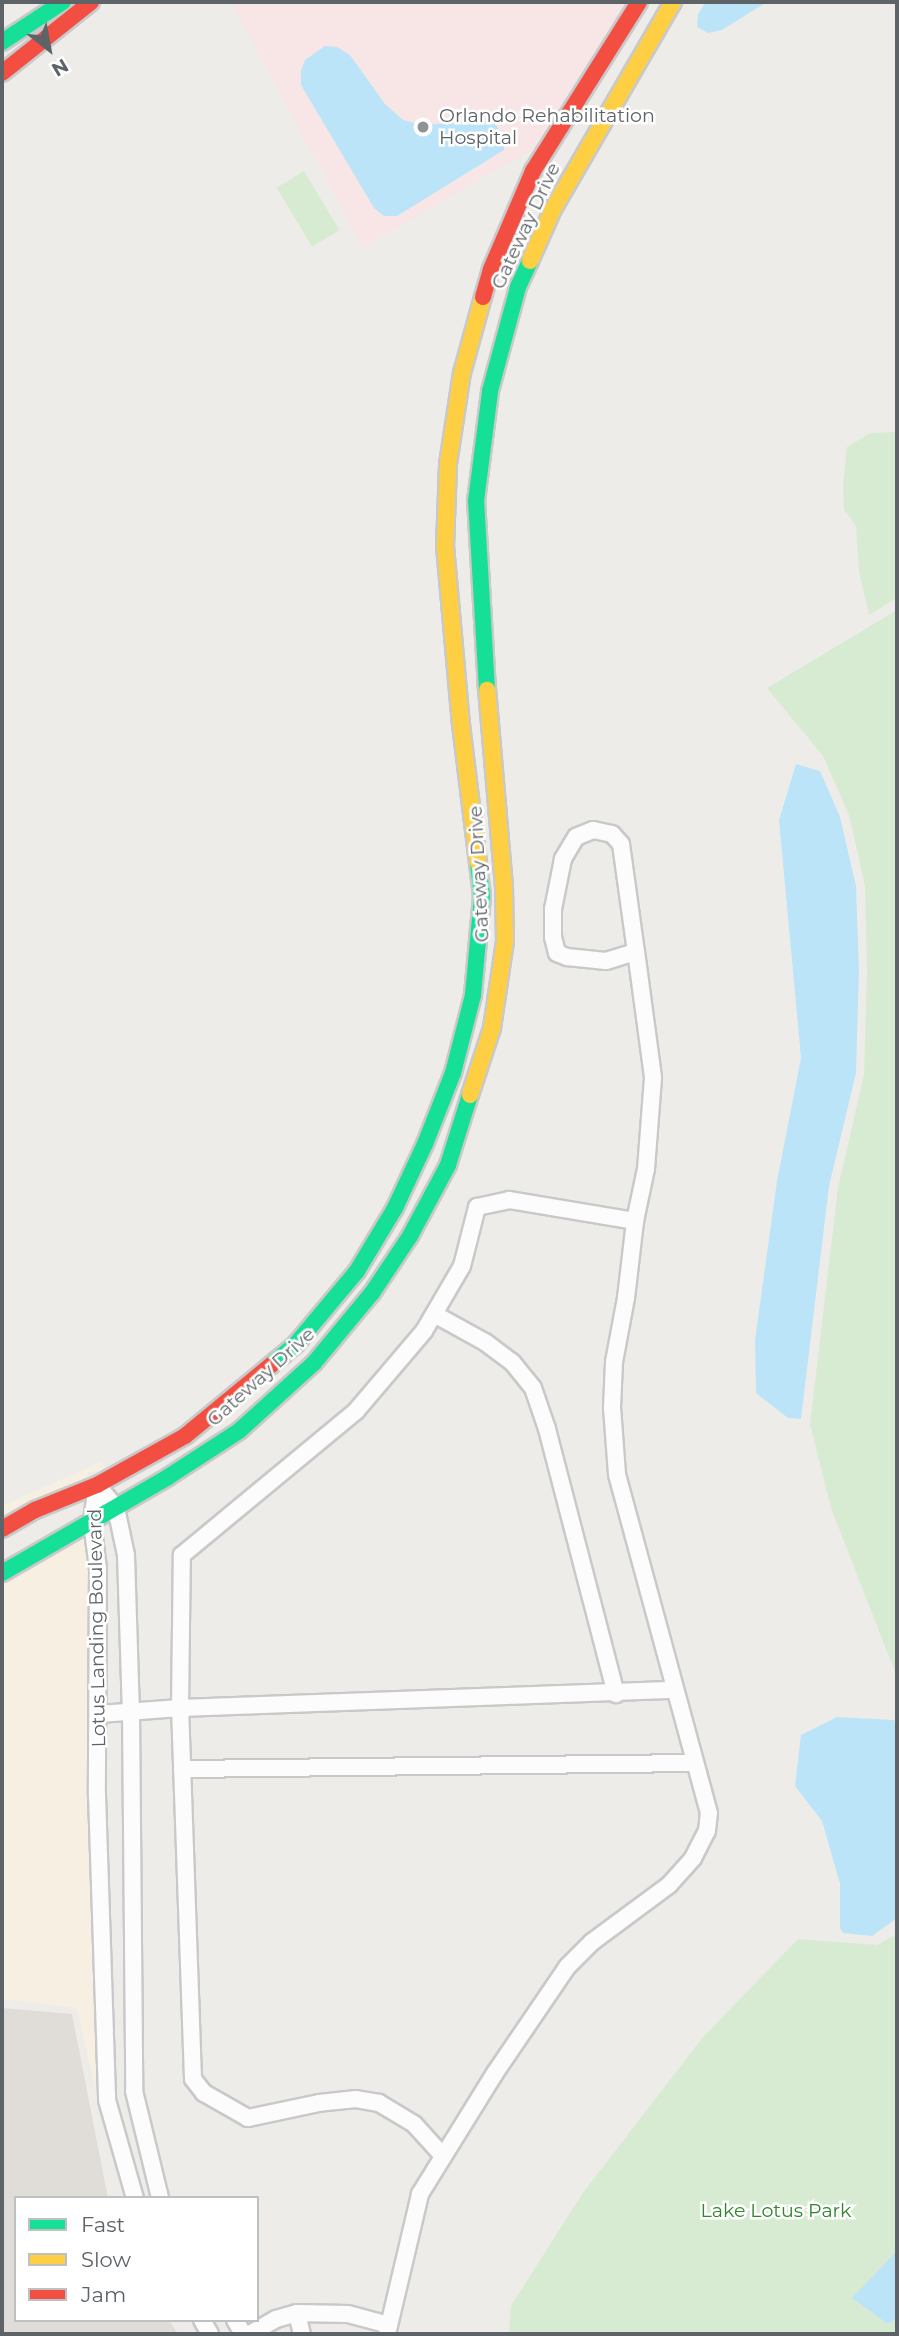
<!DOCTYPE html>
<style>
body{margin:0}
#map{position:relative;width:899px;height:2336px;overflow:hidden;background:#eeece9;font-family:Montserrat,sans-serif}
div>[style]{position:absolute}
.commercial>*{inset:0;background:#f7f0e2}
.education>*{inset:0;background:#e0ddd8}
.medical>*{inset:0;background:#f7e6e5}
.green>*{inset:0;background:#d7ebd2;transform-origin:0 0}
.water>*{inset:0;background:#bce4f8}
.roads{filter:drop-shadow(2px 0 #c9c9ca) drop-shadow(-2px 0 #c9c9ca) drop-shadow(0 2px #c9c9ca) drop-shadow(0 -2px #c9c9ca)}
.street>*{height:16px;margin:-8px;padding:0 8px;transform-origin:8px;border-radius:8px;background:#fcfcfc}
.fast>*{height:16px;margin:-8px;padding:0 8px;transform-origin:8px;border-radius:8px;background:#16e098}
.slow>*{height:16px;margin:-8px;padding:0 8px;transform-origin:8px;border-radius:8px;background:#ffcf43}
.jam>*{height:16px;margin:-8px;padding:0 8px;transform-origin:8px;border-radius:8px;background:#f24e42}
.dots>*{width:19px;height:19px;translate:-50% -50%;box-sizing:border-box;border:4px solid #fff;border-radius:50%}
span{translate:-50% -50%;white-space:nowrap;text-align:center;line-height:1.15;-webkit-text-stroke:5px #fff;paint-order:stroke}
.poi-label{font-size:19px;color:#5d6367}
.left{translate:0 -50%;text-align:left}
.street-label{font-size:19px;color:#5d6367}
.park-label{font-size:19px;color:#31852e}
.frame{position:absolute;inset:0;border:4px solid #5d6367;pointer-events:none}
.legend{position:absolute;left:14px;top:2196px;width:245px;height:126px;box-sizing:border-box;background:#fff;border:2px solid #bec1c2;margin:0;padding:9px 12px;list-style:none;font-size:21px;color:#5d6367}
.legend li{display:flex;align-items:center;gap:14px;height:35px}
.legend b{width:35px;border:2px solid #bec1c2}
.north{position:absolute;left:14px;top:14px;width:70px;height:70px;-webkit-text-stroke:5px #fff;paint-order:stroke;rotate:149deg;font-size:19px;font-weight:700;line-height:28px;text-align:center;color:#5d6367}
.north::after{content:'';display:block;margin:auto;width:24px;height:32px;background:#5d6367;clip-path:polygon(50% 0,100% 100%,50% 72%,0 100%)}
</style>
<div id="map">
<div class="commercial">
<i style="clip-path:polygon(101px 1462px,105px 1468px,98px 1471px,88px 1472px,87px 1477px,2px 1516px,2px 1506px)"></i>
<i style="clip-path:polygon(84px 1539px,88px 1569px,87px 1794px,97px 2096px,77px 2008px,2px 1999px,2px 1586px)"></i>
</div>
<div class="education">
<i style="clip-path:polygon(2px 2008px,72px 2014px,108px 2198px,16px 2198px,16px 2320px,169px 2320px,178px 2334px,2px 2334px)"></i>
</div>
<div class="medical">
<i style="clip-path:polygon(231px 2px,626px 2px,534px 148px,363px 248px)"></i>
</div>
<div class="green">
<i style="left:304px;top:171px;width:69px;height:32px;rotate:59deg"></i>
<i style="clip-path:polygon(897px 432px,897px 598px,869px 615px,859px 572px,856px 526px,844px 510px,843px 484px,847px 447px,870px 433px)"></i>
<i style="clip-path:polygon(897px 610px,897px 1677px,831px 1508px,810px 1424px,838px 1188px,864px 1075px,867px 971px,865px 886px,849px 815px,823px 756px,767px 688px)"></i>
<i style="clip-path:polygon(897px 1934px,897px 2316px,888px 2324px,897px 2318px,897px 2334px,509px 2334px,511px 2306px,582px 2194px,703px 2037px,798px 1939px,877px 1945px)"></i>
</div>
<div class="water">
<i style="clip-path:polygon(706px 2px,767px 2px,722px 30px,708px 33px,697px 27px,698px 14px)"></i>
<i style="clip-path:polygon(325px 46px,337px 47px,350px 55px,385px 104px,403px 120px,422px 125px,472px 122px,495px 124px,504px 136px,504px 150px,397px 216px,384px 216px,374px 208px,301px 85px,301px 71px,305px 60px)"></i>
<i style="clip-path:polygon(796px 764px,820px 771px,840px 817px,856px 886px,859px 970px,856px 1073px,829px 1186px,801px 1419px,788px 1418px,756px 1393px,755px 1340px,777px 1181px,801px 1058px,779px 820px)"></i>
<i style="clip-path:polygon(837px 1717px,894px 1720px,897px 1735px,897px 1918px,872px 1936px,843px 1933px,840px 1928px,840px 1884px,822px 1821px,795px 1786px,801px 1735px)"></i>
<i style="clip-path:polygon(897px 2251px,897px 2318px,888px 2324px,852px 2298px)"></i>
</div>
<div class="roads">
<div class="street">
<i style="left:434px;top:1314px;width:58px;rotate:28.8deg"></i>
<i style="left:485px;top:1342px;width:34px;rotate:37deg"></i>
<i style="left:512px;top:1362px;width:33px;rotate:51deg"></i>
<i style="left:533px;top:1388px;width:43px;rotate:71.1deg"></i>
<i style="left:547px;top:1429px;width:274px;rotate:75.4deg"></i>
<i style="left:97px;top:1485px;width:30px;rotate:50deg"></i>
<i style="left:116px;top:1508px;width:48px;rotate:78deg"></i>
<i style="left:126px;top:1555px;width:156px;rotate:88.2deg"></i>
<i style="left:131px;top:1711px;width:380px;rotate:89.5deg"></i>
<i style="left:134px;top:2091px;width:110px;rotate:76.3deg"></i>
<i style="left:97px;top:1485px;width:37px;rotate:98deg"></i>
<i style="left:92px;top:1522px;width:47px;rotate:82.7deg"></i>
<i style="left:98px;top:1569px;width:226px;rotate:90.3deg"></i>
<i style="left:97px;top:1795px;width:305px;rotate:88.1deg"></i>
<i style="left:107px;top:2100px;width:102px;rotate:74.1deg"></i>
<i style="left:99px;top:1714px;width:81px;rotate:-4.2deg"></i>
<i style="left:180px;top:1708px;width:495px;rotate:-2.1deg"></i>
<i style="left:182px;top:1769px;width:512px;rotate:-0.67deg"></i>
<i style="left:443px;top:2156px;width:43px;rotate:-132.2deg"></i>
<i style="left:414px;top:2124px;width:41px;rotate:-149deg"></i>
<i style="left:379px;top:2103px;width:23px;rotate:-170deg"></i>
<i style="left:356px;top:2099px;width:37px;rotate:174deg"></i>
<i style="left:319px;top:2103px;width:73px;rotate:168.1deg"></i>
<i style="left:248px;top:2118px;width:51px;rotate:-150.4deg"></i>
<i style="left:204px;top:2093px;width:18px;rotate:-128deg"></i>
<i style="left:193px;top:2079px;width:371px;rotate:-92deg"></i>
<i style="left:180px;top:1708px;width:153px;rotate:-89.3deg"></i>
<i style="left:182px;top:1555px;width:226px;rotate:-39.6deg"></i>
<i style="left:356px;top:1411px;width:105px;rotate:-49.6deg"></i>
<i style="left:424px;top:1331px;width:75px;rotate:-59.7deg"></i>
<i style="left:462px;top:1266px;width:61px;rotate:-75.7deg"></i>
<i style="left:477px;top:1207px;width:33px;rotate:-12deg"></i>
<i style="left:509px;top:1200px;width:128px;rotate:9.5deg"></i>
<i style="left:297px;top:2313px;width:22px;rotate:77deg"></i>
<i style="left:202px;top:2320px;width:16px;rotate:60deg"></i>
<i style="left:235px;top:2320px;width:16px;rotate:60deg"></i>
<i style="left:250px;top:2334px;width:30px;rotate:-30deg"></i>
<i style="left:276px;top:2319px;width:22px;rotate:-16deg"></i>
<i style="left:297px;top:2313px;width:51px;rotate:1.1deg"></i>
<i style="left:348px;top:2314px;width:42px;rotate:15deg"></i>
<i style="left:387px;top:2334px;width:144px;rotate:-76.7deg"></i>
<i style="left:420px;top:2194px;width:142px;rotate:-58.2deg"></i>
<i style="left:495px;top:2073px;width:128px;rotate:-55.8deg"></i>
<i style="left:567px;top:1967px;width:35px;rotate:-45deg"></i>
<i style="left:592px;top:1942px;width:96px;rotate:-36.5deg"></i>
<i style="left:669px;top:1885px;width:36px;rotate:-48deg"></i>
<i style="left:693px;top:1858px;width:30px;rotate:-63deg"></i>
<i style="left:707px;top:1831px;width:18px;rotate:-84deg"></i>
<i style="left:709px;top:1813px;width:351px;rotate:-105.2deg"></i>
<i style="left:617px;top:1474px;width:66px;rotate:-94.3deg"></i>
<i style="left:612px;top:1408px;width:46px;rotate:-87.5deg"></i>
<i style="left:614px;top:1362px;width:65px;rotate:-79.4deg"></i>
<i style="left:626px;top:1298px;width:78px;rotate:-83.3deg"></i>
<i style="left:635px;top:1221px;width:53px;rotate:-78.1deg"></i>
<i style="left:646px;top:1169px;width:92px;rotate:-85.6deg"></i>
<i style="left:653px;top:1077px;width:126px;rotate:-97.7deg"></i>
<i style="left:636px;top:952px;width:109px;rotate:-97.9deg"></i>
<i style="left:621px;top:844px;width:13px;rotate:-132deg"></i>
<i style="left:612px;top:834px;width:19px;rotate:-168deg"></i>
<i style="left:593px;top:830px;width:18px;rotate:158deg"></i>
<i style="left:576px;top:837px;width:26px;rotate:121deg"></i>
<i style="left:563px;top:859px;width:51px;rotate:101.3deg"></i>
<i style="left:553px;top:909px;width:28px;rotate:90deg"></i>
<i style="left:553px;top:937px;width:16px;rotate:76deg"></i>
<i style="left:557px;top:953px;width:11px;rotate:22deg"></i>
<i style="left:567px;top:957px;width:39px;rotate:6deg"></i>
<i style="left:606px;top:961px;width:31px;rotate:-17deg"></i>
</div>
<div class="fast">
<i style="left:2px;top:42px;width:73px;rotate:-33.3deg"></i>
<i style="left:487px;top:690px;width:189px;rotate:-93.3deg"></i>
<i style="left:476px;top:501px;width:111px;rotate:-82.7deg"></i>
<i style="left:490px;top:391px;width:108px;rotate:-74.9deg"></i>
<i style="left:518px;top:287px;width:29px;rotate:-65deg"></i>
<i style="left:271px;top:1365px;width:33px;rotate:-40deg"></i>
<i style="left:296px;top:1344px;width:95px;rotate:-50.1deg"></i>
<i style="left:357px;top:1271px;width:74px;rotate:-58.9deg"></i>
<i style="left:395px;top:1208px;width:71px;rotate:-64.9deg"></i>
<i style="left:425px;top:1144px;width:76px;rotate:-68.5deg"></i>
<i style="left:453px;top:1073px;width:81px;rotate:-75.6deg"></i>
<i style="left:473px;top:995px;width:99px;rotate:-84.8deg"></i>
<i style="left:482px;top:896px;width:33px;rotate:-97deg"></i>
<i style="left:2px;top:1573px;width:192px;rotate:-30deg"></i>
<i style="left:168px;top:1477px;width:85px;rotate:-32.9deg"></i>
<i style="left:239px;top:1431px;width:101px;rotate:-42.2deg"></i>
<i style="left:314px;top:1363px;width:91px;rotate:-50.4deg"></i>
<i style="left:372px;top:1293px;width:69px;rotate:-56.3deg"></i>
<i style="left:410px;top:1236px;width:81px;rotate:-61.8deg"></i>
<i style="left:448px;top:1165px;width:73px;rotate:-72.6deg"></i>
</div>
<div class="slow">
<i style="left:530px;top:261px;width:57px;rotate:-66.1deg"></i>
<i style="left:553px;top:209px;width:239px;rotate:-59.9deg"></i>
<i style="left:478px;top:863px;width:139px;rotate:-97deg"></i>
<i style="left:461px;top:725px;width:179px;rotate:-95.1deg"></i>
<i style="left:445px;top:547px;width:83px;rotate:-87.9deg"></i>
<i style="left:448px;top:464px;width:92px;rotate:-81.3deg"></i>
<i style="left:462px;top:373px;width:79px;rotate:-74.6deg"></i>
<i style="left:470px;top:1095px;width:71px;rotate:-71.8deg"></i>
<i style="left:492px;top:1028px;width:88px;rotate:-81.5deg"></i>
<i style="left:505px;top:941px;width:54px;rotate:-91.1deg"></i>
<i style="left:504px;top:887px;width:198px;rotate:-94.9deg"></i>
</div>
<div class="jam">
<i style="left:2px;top:73px;width:114px;rotate:-38.6deg"></i>
<i style="left:483px;top:297px;width:29px;rotate:-74deg"></i>
<i style="left:491px;top:269px;width:107px;rotate:-66.8deg"></i>
<i style="left:533px;top:171px;width:199px;rotate:-57.9deg"></i>
<i style="left:2px;top:1529px;width:38px;rotate:-30deg"></i>
<i style="left:35px;top:1510px;width:67px;rotate:-22deg"></i>
<i style="left:97px;top:1485px;width:101px;rotate:-29.1deg"></i>
<i style="left:185px;top:1436px;width:112px;rotate:-39.5deg"></i>
</div>
</div>
<div class="dots">
<i style="left:423px;top:127px;background:#909394"></i>
</div>
<div class="poi-label">
<span class="left" style="left:439px;top:127px">Orlando Rehabilitation<br>Hospital</span>
</div>
<div class="street-label">
<span style="left:526px;top:226px;rotate:-65deg">Gateway Drive</span>
<span style="left:479px;top:874px;rotate:-93deg">Gateway Drive</span>
<span style="left:261px;top:1377px;rotate:-42deg">Gateway Drive</span>
<span style="left:97px;top:1628px;rotate:-91deg">Lotus Landing Boulevard</span>
</div>
<div class="park-label">
<span style="left:776px;top:2211px">Lake Lotus Park</span>
</div>
<div class="frame"></div>
<ul class="legend">
<li><b style="height:9px;background:#16e098"></b>Fast</li>
<li><b style="height:9px;background:#ffcf43"></b>Slow</li>
<li><b style="height:9px;background:#f24e42"></b>Jam</li>
</ul>
<div class="north">N</div>
</div>
